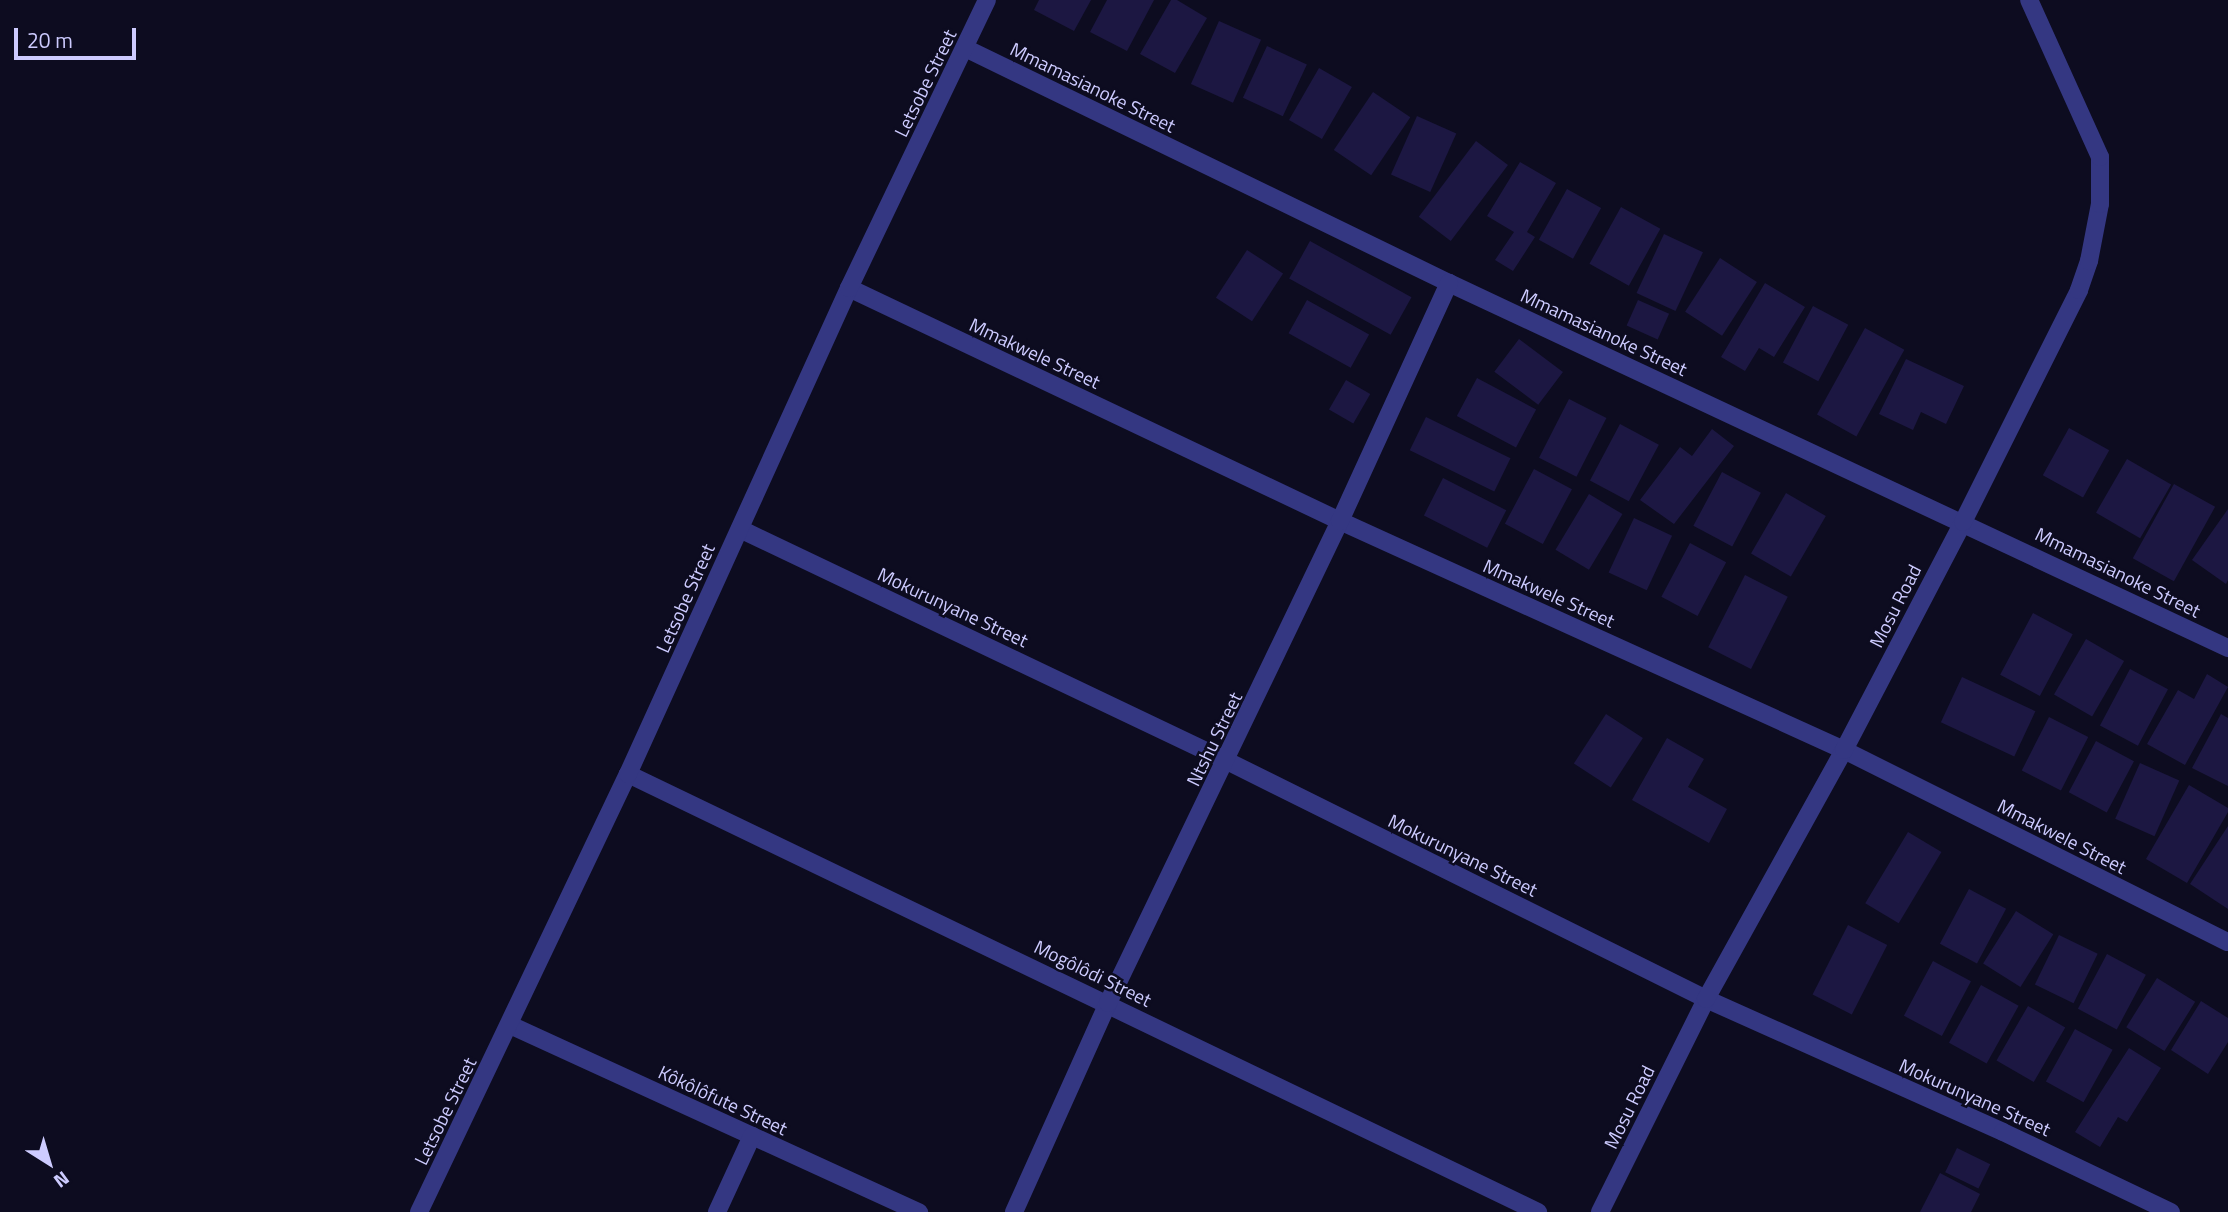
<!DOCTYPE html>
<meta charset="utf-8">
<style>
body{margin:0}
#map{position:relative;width:2228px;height:1212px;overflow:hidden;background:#0d0c20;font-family:"Titillium Web",sans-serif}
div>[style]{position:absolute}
.building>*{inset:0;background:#1c1742;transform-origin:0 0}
.minor>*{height:18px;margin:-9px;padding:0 9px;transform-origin:9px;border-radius:9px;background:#343782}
span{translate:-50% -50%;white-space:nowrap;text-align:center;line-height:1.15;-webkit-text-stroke:5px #0d0c20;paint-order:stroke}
.street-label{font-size:19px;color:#cdcbff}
.north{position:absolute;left:14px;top:1128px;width:70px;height:70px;-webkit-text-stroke:5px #0d0c20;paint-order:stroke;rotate:143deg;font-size:19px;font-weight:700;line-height:28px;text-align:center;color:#cdcbff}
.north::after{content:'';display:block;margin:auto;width:24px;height:32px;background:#cdcbff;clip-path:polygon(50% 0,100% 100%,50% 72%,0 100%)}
.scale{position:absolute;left:14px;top:28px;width:122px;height:32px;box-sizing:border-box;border:4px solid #cdcbff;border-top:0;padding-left:9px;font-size:21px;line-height:24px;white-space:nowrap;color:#cdcbff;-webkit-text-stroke:5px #0d0c20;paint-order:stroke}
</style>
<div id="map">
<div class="building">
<i style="clip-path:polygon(1039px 0,1091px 0,1074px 31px,1034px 10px)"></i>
<i style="clip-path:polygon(1107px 0,1154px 0,1127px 51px,1090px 32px)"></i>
<i style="clip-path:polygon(1171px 0,1177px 0,1207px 18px,1175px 73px,1140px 54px)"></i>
<i style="left:1219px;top:21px;width:46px;height:69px;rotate:24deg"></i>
<i style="left:1267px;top:46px;width:44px;height:57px;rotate:25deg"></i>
<i style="left:1319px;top:68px;width:38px;height:60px;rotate:30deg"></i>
<i style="left:1373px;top:92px;width:45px;height:70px;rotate:34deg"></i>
<i style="left:1417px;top:116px;width:43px;height:64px;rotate:24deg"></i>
<i style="left:1476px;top:141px;width:40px;height:95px;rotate:37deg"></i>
<i style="clip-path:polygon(1520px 162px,1556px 183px,1527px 232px,1535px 237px,1513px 271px,1495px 260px,1514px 232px,1487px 216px)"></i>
<i style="left:1567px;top:189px;width:39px;height:58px;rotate:29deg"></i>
<i style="left:1621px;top:207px;width:45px;height:65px;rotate:29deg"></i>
<i style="left:1664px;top:234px;width:43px;height:65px;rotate:25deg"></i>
<i style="left:1310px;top:241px;width:116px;height:43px;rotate:29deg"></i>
<i style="left:1247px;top:250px;width:43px;height:57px;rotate:33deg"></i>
<i style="left:1720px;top:258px;width:44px;height:64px;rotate:33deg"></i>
<i style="clip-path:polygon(1765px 283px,1805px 307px,1774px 357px,1759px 348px,1745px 371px,1721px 357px)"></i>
<i style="left:1307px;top:300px;width:71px;height:38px;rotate:29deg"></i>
<i style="left:1638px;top:300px;width:34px;height:28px;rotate:24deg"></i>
<i style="left:1813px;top:306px;width:40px;height:64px;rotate:28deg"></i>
<i style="left:1865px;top:328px;width:45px;height:99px;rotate:29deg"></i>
<i style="left:1519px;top:339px;width:55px;height:41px;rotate:37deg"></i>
<i style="clip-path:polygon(1906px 359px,1964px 386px,1946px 424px,1921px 412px,1913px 430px,1879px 414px)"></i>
<i style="left:1477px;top:378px;width:67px;height:43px;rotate:28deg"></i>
<i style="left:1346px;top:380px;width:28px;height:34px;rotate:30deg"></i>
<i style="left:1569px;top:399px;width:42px;height:66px;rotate:27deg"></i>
<i style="left:1426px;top:417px;width:94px;height:37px;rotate:26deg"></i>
<i style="left:1620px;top:424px;width:44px;height:64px;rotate:28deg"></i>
<i style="left:2069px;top:428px;width:46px;height:54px;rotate:29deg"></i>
<i style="clip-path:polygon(1712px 429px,1734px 446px,1674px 524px,1640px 500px,1680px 447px,1692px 456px)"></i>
<i style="left:2127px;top:459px;width:51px;height:62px;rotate:30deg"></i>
<i style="left:1534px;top:469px;width:43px;height:62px;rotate:28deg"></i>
<i style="left:1722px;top:472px;width:44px;height:61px;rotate:28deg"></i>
<i style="left:1443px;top:478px;width:71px;height:42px;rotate:27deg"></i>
<i style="left:2174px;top:484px;width:47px;height:85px;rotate:29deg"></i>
<i style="left:1786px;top:493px;width:46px;height:70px;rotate:30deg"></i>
<i style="left:1589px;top:494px;width:39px;height:65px;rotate:31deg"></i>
<i style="clip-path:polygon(2228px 509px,2228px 580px,2226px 584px,2192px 560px)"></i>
<i style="left:1634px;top:518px;width:42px;height:60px;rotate:25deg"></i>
<i style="left:1690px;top:543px;width:41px;height:61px;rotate:28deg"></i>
<i style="left:1745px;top:575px;width:48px;height:81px;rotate:27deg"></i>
<i style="left:2033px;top:613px;width:45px;height:70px;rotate:28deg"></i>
<i style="left:2086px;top:639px;width:44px;height:64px;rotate:30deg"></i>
<i style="left:2130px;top:669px;width:43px;height:64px;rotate:28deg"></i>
<i style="clip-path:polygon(2207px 674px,2228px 687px,2185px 765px,2147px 744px,2178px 690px,2194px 699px)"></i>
<i style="left:1962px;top:677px;width:81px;height:50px;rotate:25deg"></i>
<i style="left:1606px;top:714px;width:44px;height:59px;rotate:33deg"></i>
<i style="clip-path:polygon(2221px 714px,2228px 718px,2228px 786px,2192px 768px)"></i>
<i style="left:2049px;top:717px;width:44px;height:60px;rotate:27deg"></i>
<i style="clip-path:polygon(1667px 738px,1704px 759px,1688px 787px,1727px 809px,1709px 843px,1632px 800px)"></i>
<i style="left:2096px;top:741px;width:43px;height:58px;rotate:28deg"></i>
<i style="left:2140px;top:763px;width:43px;height:61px;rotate:24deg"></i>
<i style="clip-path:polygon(2189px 785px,2228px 808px,2228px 812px,2187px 883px,2146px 859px)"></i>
<i style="clip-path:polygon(2228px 826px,2228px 909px,2190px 884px)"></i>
<i style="left:1908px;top:832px;width:39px;height:83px;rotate:31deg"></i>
<i style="left:1969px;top:889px;width:42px;height:62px;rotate:28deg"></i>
<i style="left:2016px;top:911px;width:44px;height:62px;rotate:32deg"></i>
<i style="left:1848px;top:925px;width:44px;height:78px;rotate:27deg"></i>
<i style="left:2059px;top:935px;width:43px;height:55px;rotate:26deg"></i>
<i style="left:2107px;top:954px;width:44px;height:62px;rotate:28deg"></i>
<i style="left:1933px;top:961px;width:43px;height:62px;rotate:28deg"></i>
<i style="left:2157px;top:978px;width:45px;height:58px;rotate:32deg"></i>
<i style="left:1981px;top:985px;width:43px;height:66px;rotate:29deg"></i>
<i style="clip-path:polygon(2201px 1001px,2228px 1018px,2228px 1042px,2208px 1074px,2171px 1050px)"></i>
<i style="left:2028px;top:1006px;width:43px;height:63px;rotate:30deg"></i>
<i style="left:2075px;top:1029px;width:43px;height:60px;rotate:29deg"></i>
<i style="clip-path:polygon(2129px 1048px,2161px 1068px,2127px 1122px,2118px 1117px,2100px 1147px,2075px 1132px)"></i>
<i style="left:1957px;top:1148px;width:37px;height:27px;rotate:26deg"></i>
<i style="clip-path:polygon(1940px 1173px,1980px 1194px,1971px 1212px,1920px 1212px)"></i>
</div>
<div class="minor">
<i style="left:965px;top:48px;width:538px;rotate:25.9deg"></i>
<i style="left:1449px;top:283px;width:860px;rotate:25.11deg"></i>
<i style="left:849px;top:288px;width:543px;rotate:25.39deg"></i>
<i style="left:1340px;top:521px;width:554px;rotate:24.44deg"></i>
<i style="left:1844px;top:750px;width:429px;rotate:26.6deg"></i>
<i style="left:740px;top:529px;width:539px;rotate:25.47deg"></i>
<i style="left:1227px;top:761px;width:535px;rotate:26.42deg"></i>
<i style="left:1706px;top:999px;width:325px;rotate:24.1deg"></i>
<i style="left:2003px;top:1132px;width:186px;rotate:25.5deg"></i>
<i style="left:628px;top:774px;width:1010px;rotate:25.7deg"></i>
<i style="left:510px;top:1025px;width:450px;rotate:24.6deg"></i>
<i style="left:419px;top:1212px;width:485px;rotate:-64.5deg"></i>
<i style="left:628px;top:774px;width:534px;rotate:-65.55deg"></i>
<i style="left:849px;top:288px;width:319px;rotate:-64.4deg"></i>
<i style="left:717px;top:1212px;width:84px;rotate:-65.3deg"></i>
<i style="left:1014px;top:1212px;width:229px;rotate:-65.8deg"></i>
<i style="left:1108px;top:1003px;width:535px;rotate:-64.3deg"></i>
<i style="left:1340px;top:521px;width:262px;rotate:-65.4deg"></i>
<i style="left:1600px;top:1212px;width:238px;rotate:-63.5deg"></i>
<i style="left:1706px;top:999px;width:285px;rotate:-61deg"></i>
<i style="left:1844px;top:750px;width:257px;rotate:-62.4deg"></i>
<i style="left:1963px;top:522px;width:259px;rotate:-63.4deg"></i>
<i style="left:2079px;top:290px;width:31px;rotate:-71deg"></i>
<i style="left:2089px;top:261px;width:58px;rotate:-79.1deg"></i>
<i style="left:2100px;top:204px;width:47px;rotate:-90deg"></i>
<i style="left:2100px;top:157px;width:172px;rotate:-114.3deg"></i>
</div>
<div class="street-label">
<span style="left:925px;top:83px;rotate:-64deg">Letsobe Street</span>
<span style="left:1093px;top:87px;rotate:26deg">Mmamasianoke Street</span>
<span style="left:1604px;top:332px;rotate:25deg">Mmamasianoke Street</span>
<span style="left:1035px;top:353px;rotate:25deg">Mmakwele Street</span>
<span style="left:2118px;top:572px;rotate:26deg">Mmamasianoke Street</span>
<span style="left:1549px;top:593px;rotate:24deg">Mmakwele Street</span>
<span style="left:685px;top:598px;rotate:-66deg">Letsobe Street</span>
<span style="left:1895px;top:606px;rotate:-63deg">Mosu Road</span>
<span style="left:953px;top:607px;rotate:25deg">Mokurunyane Street</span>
<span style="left:1214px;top:739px;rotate:-64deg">Ntshu Street</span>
<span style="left:2062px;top:836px;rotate:27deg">Mmakwele Street</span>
<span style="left:1463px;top:855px;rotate:26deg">Mokurunyane Street</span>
<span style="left:1093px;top:973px;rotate:26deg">Mogôlôdi Street</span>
<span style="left:1975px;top:1097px;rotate:24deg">Mokurunyane Street</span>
<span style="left:723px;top:1100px;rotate:25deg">Kôkôlôfute Street</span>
<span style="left:1629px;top:1107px;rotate:-64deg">Mosu Road</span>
<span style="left:445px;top:1111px;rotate:-64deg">Letsobe Street</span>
</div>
<div class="north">N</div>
<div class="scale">20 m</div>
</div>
